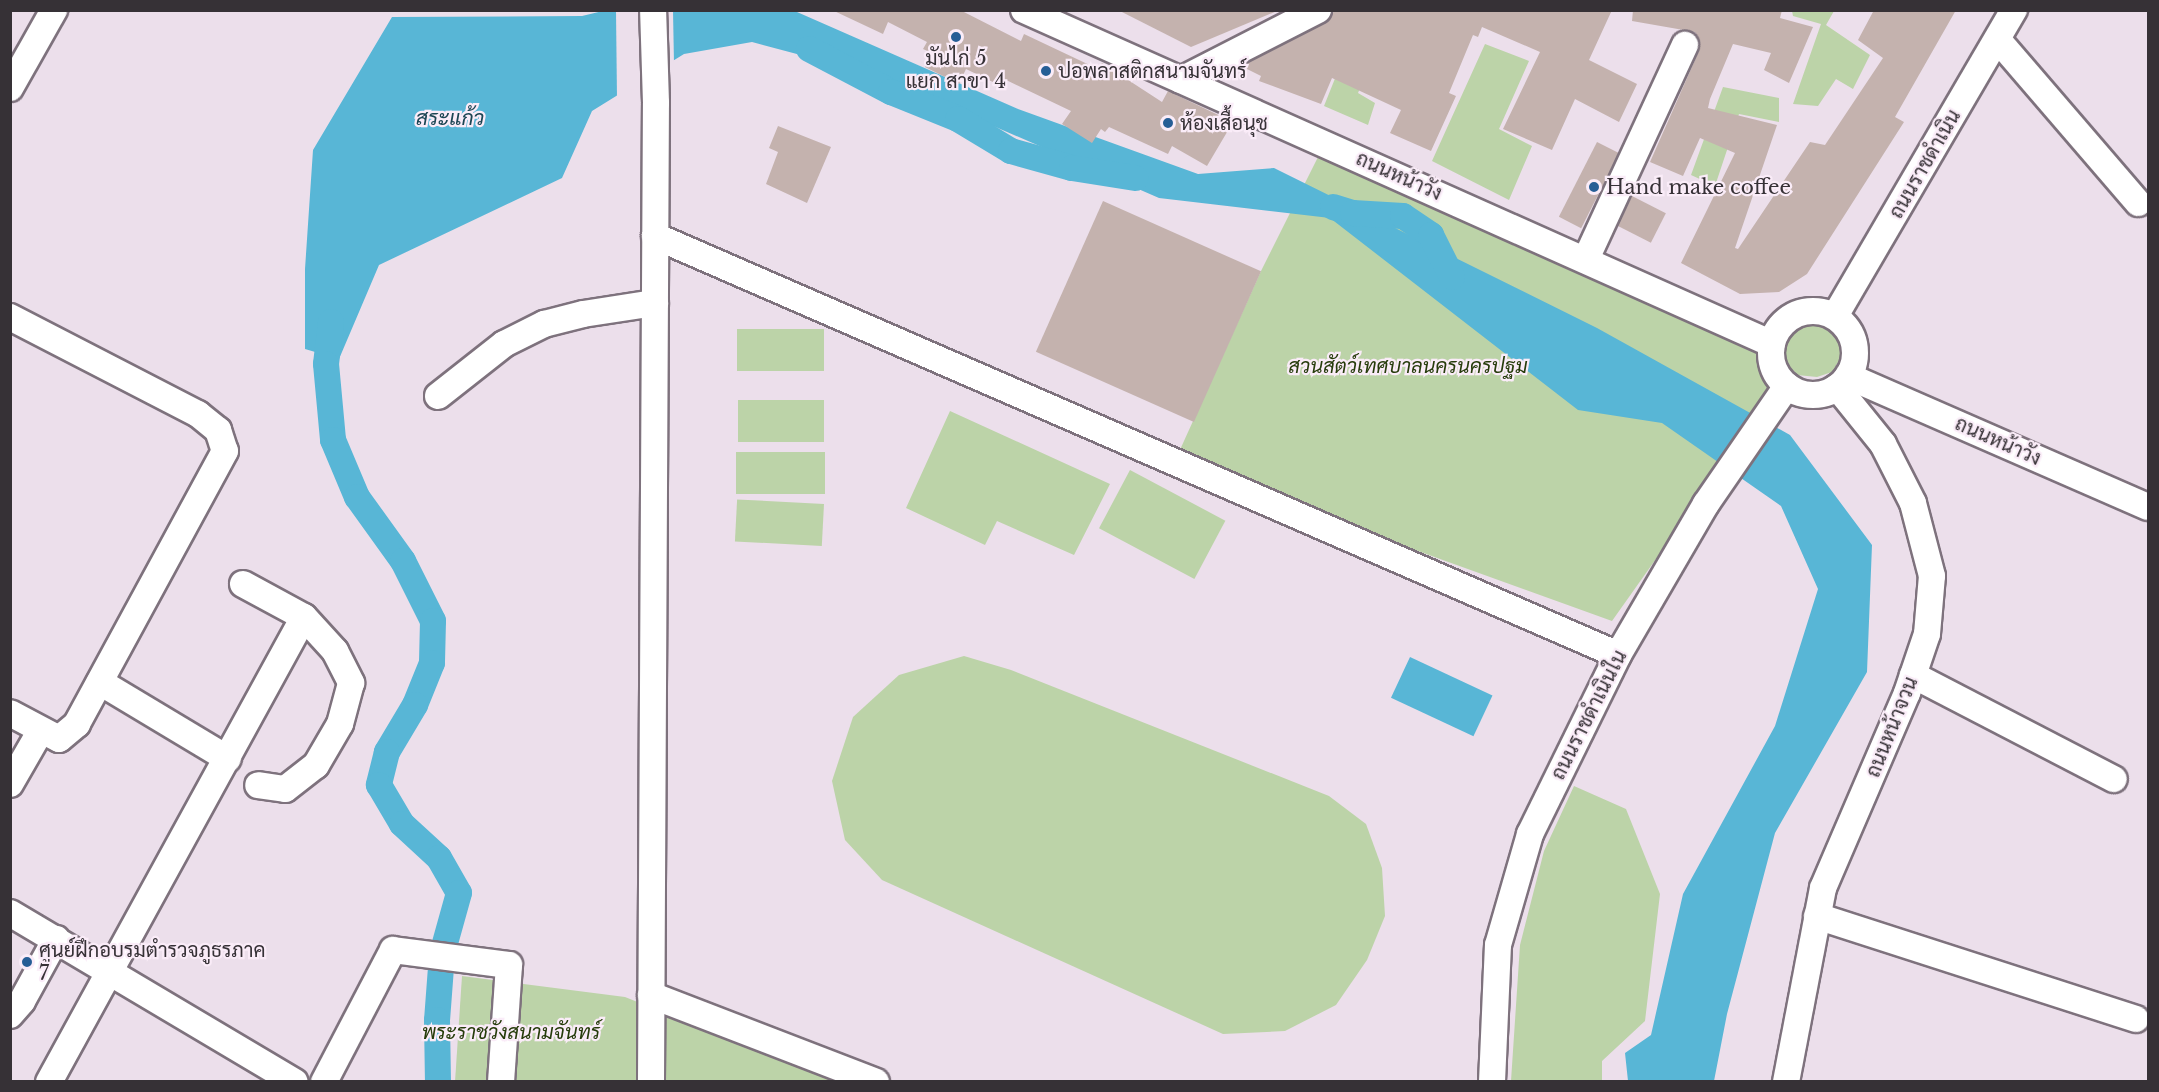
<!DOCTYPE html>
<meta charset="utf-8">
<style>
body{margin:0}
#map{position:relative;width:2159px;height:1092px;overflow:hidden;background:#ecdfeb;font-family:"Libre Baskerville",Sarabun,serif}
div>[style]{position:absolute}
.green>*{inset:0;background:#bcd3a8;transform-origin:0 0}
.water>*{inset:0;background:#58b6d6;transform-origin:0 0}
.pier>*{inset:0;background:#ecdfeb}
.canal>*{height:26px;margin:-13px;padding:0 13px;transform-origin:13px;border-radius:13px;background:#58b6d6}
.building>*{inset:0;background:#c4b2ae;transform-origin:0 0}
.roads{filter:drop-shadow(2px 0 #7e727d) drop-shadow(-2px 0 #7e727d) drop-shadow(0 2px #7e727d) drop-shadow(0 -2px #7e727d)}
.minor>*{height:26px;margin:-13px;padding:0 13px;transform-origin:13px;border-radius:13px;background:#fff}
.minor>.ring{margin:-13px;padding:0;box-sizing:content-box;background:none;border:26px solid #fff;border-radius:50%}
.dots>*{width:16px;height:16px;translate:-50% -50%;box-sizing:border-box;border:3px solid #faecf8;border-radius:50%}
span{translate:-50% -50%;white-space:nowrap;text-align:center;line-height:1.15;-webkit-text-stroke:4.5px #faecf8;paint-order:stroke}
.poi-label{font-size:20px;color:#363136}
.left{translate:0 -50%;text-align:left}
.street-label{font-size:20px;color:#363136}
.park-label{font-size:20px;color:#263c0b;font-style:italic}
.water-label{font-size:21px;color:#1b4553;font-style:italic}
.frame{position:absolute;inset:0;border:12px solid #363136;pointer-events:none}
</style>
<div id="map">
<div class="green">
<i style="clip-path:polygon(1362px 11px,1391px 12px,1358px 93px,1375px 103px,1368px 125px,1324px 106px)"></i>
<i style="clip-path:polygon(1792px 11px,1834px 11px,1826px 25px,1870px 55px,1853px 89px,1836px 79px,1818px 106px,1793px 104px,1821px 24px,1793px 16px)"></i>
<i style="clip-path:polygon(1485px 44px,1529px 61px,1499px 129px,1532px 146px,1509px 200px,1432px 161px)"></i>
<i style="clip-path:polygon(1723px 87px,1779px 98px,1779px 122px,1739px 114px,1715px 186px,1691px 175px)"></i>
<i style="clip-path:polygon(1325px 143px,1784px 342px,1793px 325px,1812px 322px,1829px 328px,1840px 343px,1840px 359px,1832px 372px,1817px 377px,1797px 375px,1793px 370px,1782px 381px,1612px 621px,1174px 463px,1261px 271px)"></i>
<i style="left:737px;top:329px;width:87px;height:42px"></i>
<i style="left:738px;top:400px;width:86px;height:42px"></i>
<i style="clip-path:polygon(950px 411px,1110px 484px,1074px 555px,997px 521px,985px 545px,906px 508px)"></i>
<i style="left:736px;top:452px;width:89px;height:42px"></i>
<i style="left:1130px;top:470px;width:108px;height:66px;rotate:28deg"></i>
<i style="left:824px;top:504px;width:42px;height:87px;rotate:93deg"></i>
<i style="clip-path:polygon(964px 656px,1011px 670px,1329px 796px,1366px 824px,1382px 868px,1385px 916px,1367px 960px,1336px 1005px,1285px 1031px,1223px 1034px,882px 880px,845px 840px,832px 781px,853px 717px,899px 675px)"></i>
<i style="clip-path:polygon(1574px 786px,1626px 809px,1660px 894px,1645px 1021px,1602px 1061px,1602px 1081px,1511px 1081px,1520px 945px,1544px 851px)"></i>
<i style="clip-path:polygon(462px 976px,625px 997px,835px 1081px,455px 1082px)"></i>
</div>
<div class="water">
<i style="clip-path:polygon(607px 10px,797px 12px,1018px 109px,1198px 174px,1274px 168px,1597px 328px,1790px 435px,1872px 545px,1867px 672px,1775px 833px,1727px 1014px,1714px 1081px,1628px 1081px,1625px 1053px,1651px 1035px,1683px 894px,1775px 726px,1818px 589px,1781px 506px,1662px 423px,1578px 410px,1330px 218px,1159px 198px,876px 75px,752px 42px,684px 54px,592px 111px,562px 178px,379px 265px,339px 359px,305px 349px,305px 269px,313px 150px,392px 17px,582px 16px)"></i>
<i style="left:1410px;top:657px;width:91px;height:45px;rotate:25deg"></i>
</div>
<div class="pier">
<i style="clip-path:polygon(616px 11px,673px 11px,674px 64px,617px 99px)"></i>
</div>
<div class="canal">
<i style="left:809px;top:49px;width:93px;rotate:27.7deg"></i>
<i style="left:891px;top:92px;width:72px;rotate:21.9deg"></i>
<i style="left:958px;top:119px;width:62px;rotate:31.1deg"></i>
<i style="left:1011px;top:151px;width:63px;rotate:15.6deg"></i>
<i style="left:1072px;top:168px;width:64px;rotate:9deg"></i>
<i style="left:1333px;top:207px;width:21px;rotate:17deg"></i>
<i style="left:1353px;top:213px;width:50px;rotate:3.4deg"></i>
<i style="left:1403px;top:216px;width:34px;rotate:34deg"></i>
<i style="left:1431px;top:235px;width:47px;rotate:63.4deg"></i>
<i style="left:331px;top:322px;width:42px;rotate:96.8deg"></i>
<i style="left:326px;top:364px;width:76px;rotate:84.7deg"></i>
<i style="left:333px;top:440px;width:62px;rotate:67.2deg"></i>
<i style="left:357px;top:497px;width:79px;rotate:54.3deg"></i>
<i style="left:403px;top:561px;width:67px;rotate:63.4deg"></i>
<i style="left:433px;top:621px;width:42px;rotate:91.4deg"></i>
<i style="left:432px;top:663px;width:45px;rotate:112deg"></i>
<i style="left:415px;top:705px;width:55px;rotate:120.8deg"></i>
<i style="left:387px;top:752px;width:34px;rotate:104deg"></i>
<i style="left:379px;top:785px;width:45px;rotate:59.5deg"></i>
<i style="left:402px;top:824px;width:50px;rotate:42.6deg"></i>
<i style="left:439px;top:858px;width:40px;rotate:60.3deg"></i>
<i style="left:459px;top:893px;width:63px;rotate:105.6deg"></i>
<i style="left:442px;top:954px;width:66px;rotate:94.3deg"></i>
<i style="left:437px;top:1020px;width:62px;rotate:89.1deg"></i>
</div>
<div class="building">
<i style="clip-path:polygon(832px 10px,960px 10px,1021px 41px,1024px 34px,1098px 69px,1102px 63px,1162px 102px,1168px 91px,1233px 122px,1207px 166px,1172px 146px,1168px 154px,1109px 127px,1105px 132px,1101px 129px,1092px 143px,1062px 124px,1071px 111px,1002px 78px,999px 85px,966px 69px,959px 84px,925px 67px,932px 53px,923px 49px,927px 42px,888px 22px,883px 34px)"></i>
<i style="clip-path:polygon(1118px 10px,1277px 10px,1277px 11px,1191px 47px)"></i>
<i style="clip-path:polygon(1335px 10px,1612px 10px,1589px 60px,1637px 84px,1619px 122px,1575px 99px,1552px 150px,1503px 129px,1540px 52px,1482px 27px,1478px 37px,1473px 35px,1449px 93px,1456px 96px,1431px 151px,1390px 133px,1401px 110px,1332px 78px,1321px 104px,1259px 81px,1261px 76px,1241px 66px,1325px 23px)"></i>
<i style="clip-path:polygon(1633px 10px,1782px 10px,1780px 18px,1813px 27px,1789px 83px,1764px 70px,1771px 53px,1733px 44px,1710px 99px,1708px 108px,1777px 125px,1735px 248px,1738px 249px,1810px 142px,1825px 145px,1883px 58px,1858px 40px,1874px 10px,1956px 10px,1895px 117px,1904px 122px,1807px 274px,1779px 292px,1740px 294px,1681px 263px,1735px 153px,1700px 138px,1683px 176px,1650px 162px,1699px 51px,1698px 37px,1695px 32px,1632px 21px)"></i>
<i style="clip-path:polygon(778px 126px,831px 147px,807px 203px,766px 184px,778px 152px,769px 148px)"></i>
<i style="left:1597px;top:142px;width:25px;height:84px;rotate:27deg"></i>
<i style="left:1632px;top:196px;width:38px;height:33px;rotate:27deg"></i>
<i style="left:1103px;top:201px;width:173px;height:165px;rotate:24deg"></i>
</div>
<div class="roads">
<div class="minor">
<i style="left:1024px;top:10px;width:819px;rotate:24.06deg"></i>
<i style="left:1998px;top:40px;width:215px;rotate:49.3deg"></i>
<i style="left:1181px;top:80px;width:154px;rotate:-27.1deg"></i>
<i style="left:10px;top:88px;width:90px;rotate:-60.6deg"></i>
<i style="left:655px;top:236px;width:1050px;rotate:23.51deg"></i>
<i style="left:1586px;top:259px;width:236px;rotate:-65.2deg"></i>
<i class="ring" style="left:1771px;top:311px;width:58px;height:58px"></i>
<i style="left:1835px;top:316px;width:355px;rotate:-59.7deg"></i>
<i style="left:10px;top:317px;width:212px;rotate:27.3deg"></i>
<i style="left:198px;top:414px;width:26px;rotate:39deg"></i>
<i style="left:218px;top:430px;width:22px;rotate:72deg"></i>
<i style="left:225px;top:451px;width:311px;rotate:118.5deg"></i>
<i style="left:77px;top:724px;width:23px;rotate:140deg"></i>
<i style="left:59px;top:739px;width:55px;rotate:-152deg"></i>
<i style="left:1848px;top:376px;width:327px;rotate:23.6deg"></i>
<i style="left:438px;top:396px;width:84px;rotate:-38.2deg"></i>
<i style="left:504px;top:344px;width:45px;rotate:-26.6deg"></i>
<i style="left:544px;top:324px;width:40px;rotate:-14.4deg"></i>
<i style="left:583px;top:314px;width:73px;rotate:-8.7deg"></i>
<i style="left:243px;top:584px;width:69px;rotate:28.4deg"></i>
<i style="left:304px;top:617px;width:46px;rotate:47.6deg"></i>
<i style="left:335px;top:651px;width:36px;rotate:63deg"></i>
<i style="left:351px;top:683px;width:42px;rotate:105deg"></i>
<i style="left:340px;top:724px;width:48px;rotate:120.3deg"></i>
<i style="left:316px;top:765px;width:39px;rotate:142deg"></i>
<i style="left:285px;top:789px;width:27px;rotate:-172deg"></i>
<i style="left:1913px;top:675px;width:226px;rotate:27.4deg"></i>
<i style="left:100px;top:682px;width:149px;rotate:31deg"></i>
<i style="left:10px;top:784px;width:62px;rotate:-60.1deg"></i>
<i style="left:10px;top:913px;width:331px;rotate:30.7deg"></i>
<i style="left:1817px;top:916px;width:335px;rotate:17.9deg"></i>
<i style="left:651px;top:995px;width:241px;rotate:21.1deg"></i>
<i style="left:10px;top:1015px;width:18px;rotate:-49deg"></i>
<i style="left:22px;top:1001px;width:71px;rotate:-61.3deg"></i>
<i style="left:49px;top:1082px;width:530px;rotate:-61.26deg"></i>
<i style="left:324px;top:1082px;width:149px;rotate:-62.4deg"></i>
<i style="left:393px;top:950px;width:117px;rotate:7.4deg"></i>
<i style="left:509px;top:965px;width:117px;rotate:93.9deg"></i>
<i style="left:651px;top:1082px;width:979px;rotate:-89.71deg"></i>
<i style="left:656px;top:103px;width:93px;rotate:-91.8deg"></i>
<i style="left:1492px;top:1082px;width:137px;rotate:-87.5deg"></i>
<i style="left:1498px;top:945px;width:116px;rotate:-73.9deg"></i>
<i style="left:1530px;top:834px;width:199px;rotate:-63.8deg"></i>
<i style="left:1618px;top:655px;width:175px;rotate:-59.8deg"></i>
<i style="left:1706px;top:504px;width:143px;rotate:-55.5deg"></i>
<i style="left:1786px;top:1082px;width:197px;rotate:-79.2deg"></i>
<i style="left:1823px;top:888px;width:212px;rotate:-66.7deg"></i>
<i style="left:1907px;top:693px;width:62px;rotate:-71.3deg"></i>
<i style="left:1927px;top:634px;width:58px;rotate:-85.1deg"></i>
<i style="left:1932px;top:576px;width:75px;rotate:-104.6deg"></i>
<i style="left:1913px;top:503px;width:66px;rotate:-117deg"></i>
<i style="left:1883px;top:444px;width:73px;rotate:-128.9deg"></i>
</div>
</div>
<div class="dots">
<i style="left:956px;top:37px;background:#265e96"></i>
<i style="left:1046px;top:71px;background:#265e96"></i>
<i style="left:1168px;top:123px;background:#265e96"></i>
<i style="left:1594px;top:187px;background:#265e96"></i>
<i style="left:27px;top:962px;background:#265e96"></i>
</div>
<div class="poi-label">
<span style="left:956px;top:70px">มันไก่ 5<br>แยก สาขา 4</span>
<span class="left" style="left:1058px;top:71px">ปอพลาสติกสนามจันทร์</span>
<span class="left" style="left:1180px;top:123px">ห้องเสื้อนุช</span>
<span class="left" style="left:1606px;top:187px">Hand make coffee</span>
<span class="left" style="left:39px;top:962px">ศูนย์ฝึกอบรมตำรวจภูธรภาค<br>7</span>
</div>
<div class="street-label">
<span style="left:1925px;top:164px;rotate:-60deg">ถนนราชดำเนิน</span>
<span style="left:1399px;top:176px;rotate:24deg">ถนนหน้าวัง</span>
<span style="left:1998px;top:441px;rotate:24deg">ถนนหน้าวัง</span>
<span style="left:1589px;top:715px;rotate:-63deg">ถนนราชดำเนินใน</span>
<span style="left:1892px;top:727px;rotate:-68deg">ถนนหน้าจวน</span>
</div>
<div class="park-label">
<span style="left:1408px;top:366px">สวนสัตว์เทศบาลนครนครปฐม</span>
<span style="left:511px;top:1032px">พระราชวังสนามจันทร์</span>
</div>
<div class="water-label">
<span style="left:450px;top:118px">สระแก้ว</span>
</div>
<div class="frame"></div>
</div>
